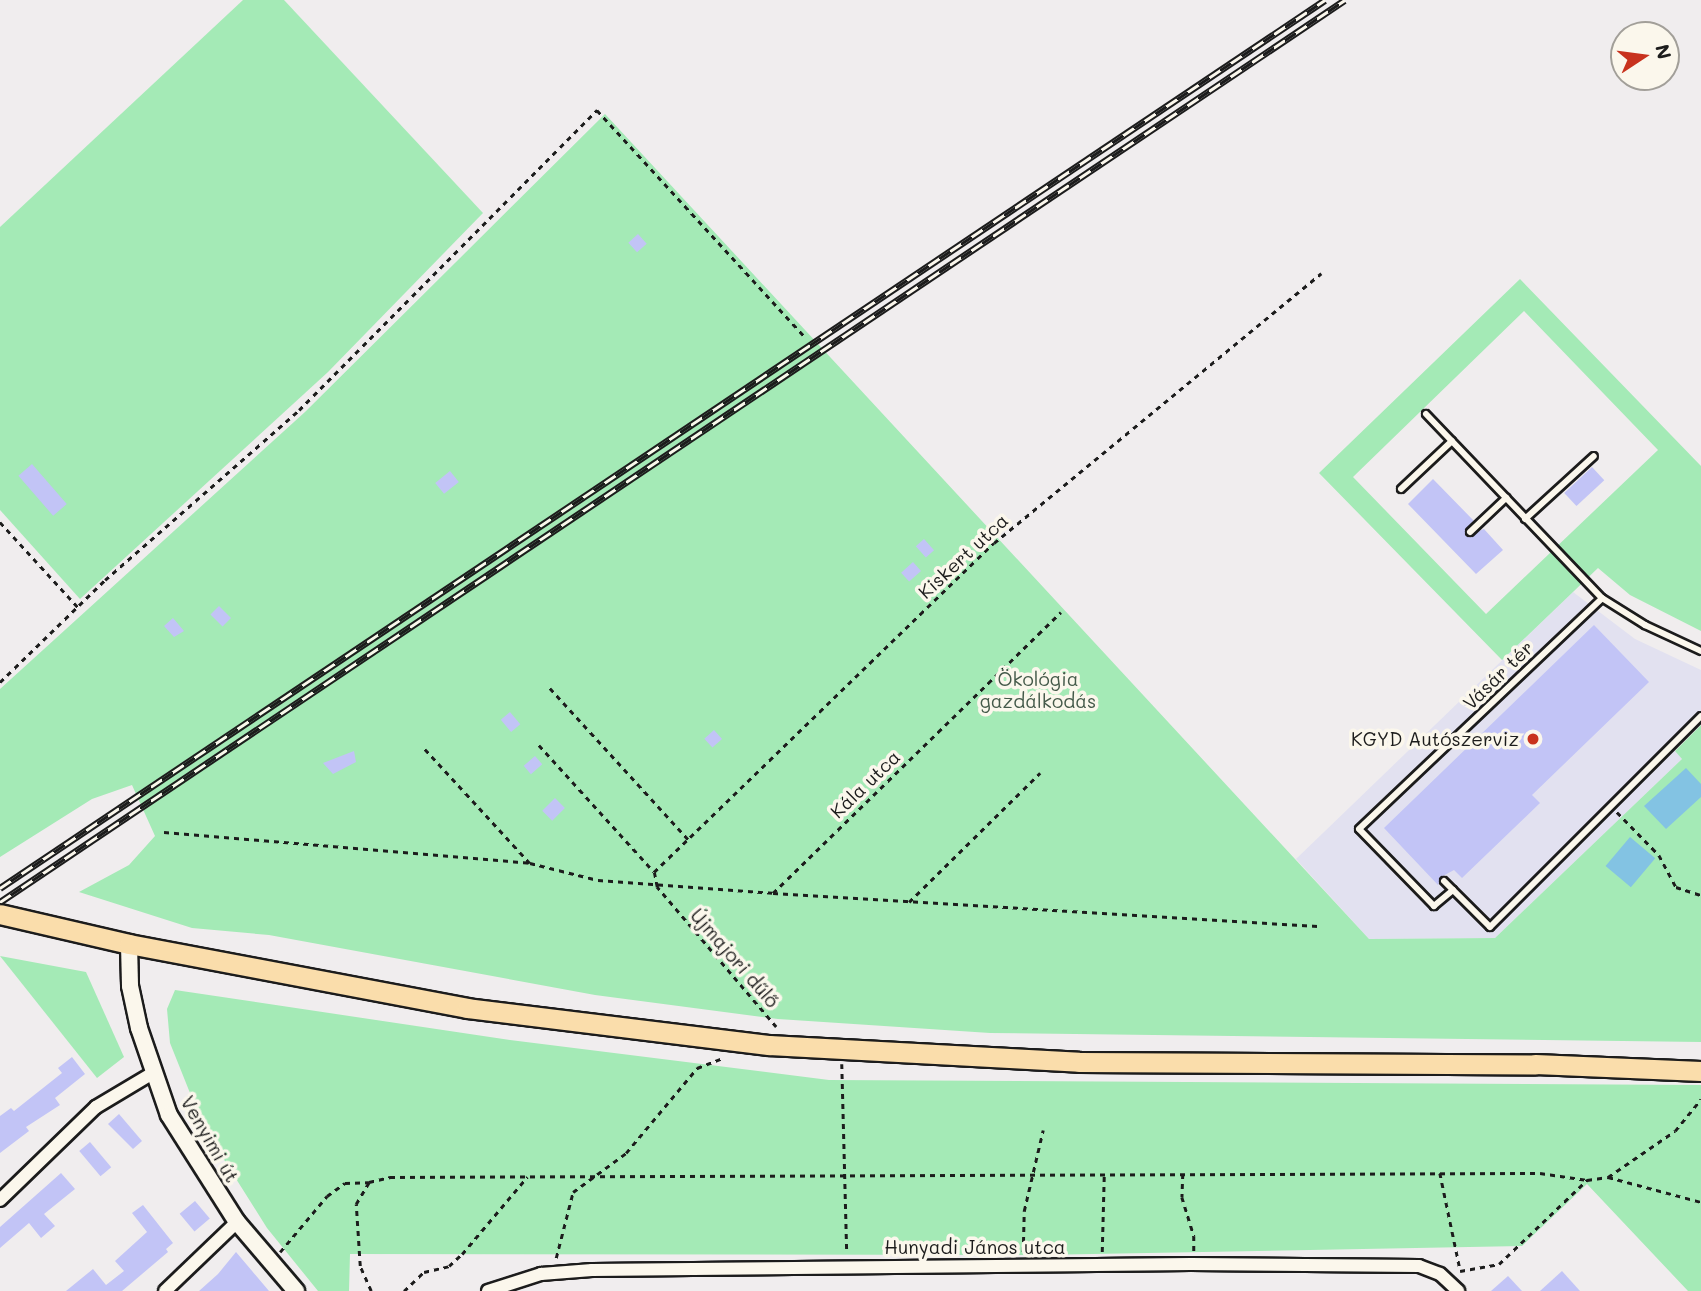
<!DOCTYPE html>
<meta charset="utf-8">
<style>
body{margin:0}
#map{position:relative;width:1701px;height:1291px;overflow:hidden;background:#f0edee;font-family:Mali,sans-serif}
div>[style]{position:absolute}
.built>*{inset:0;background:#e2e1f0}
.green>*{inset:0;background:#a4eab6}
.water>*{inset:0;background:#83c3e3;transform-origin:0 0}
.building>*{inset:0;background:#c2c4f6;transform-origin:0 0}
.path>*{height:2.5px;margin-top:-1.25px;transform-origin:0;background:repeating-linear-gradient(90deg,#1c1c1c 0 5px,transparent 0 10px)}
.roads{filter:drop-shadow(2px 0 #1c1c1c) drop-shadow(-2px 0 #1c1c1c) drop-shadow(0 2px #1c1c1c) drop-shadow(0 -2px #1c1c1c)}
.lane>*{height:6px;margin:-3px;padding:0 3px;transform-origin:3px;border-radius:3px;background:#fbf7ec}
.street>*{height:12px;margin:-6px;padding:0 6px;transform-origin:6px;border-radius:6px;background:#fbf7ec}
.secondary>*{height:16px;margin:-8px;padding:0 8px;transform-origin:8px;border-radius:8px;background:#fbf7ec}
.primary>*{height:19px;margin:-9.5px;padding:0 9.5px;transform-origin:9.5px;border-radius:9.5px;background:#faddab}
.rail>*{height:7px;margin-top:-3.5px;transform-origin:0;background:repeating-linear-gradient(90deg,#fbf7ec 0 13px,#1c1c1c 0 26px);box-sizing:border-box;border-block:2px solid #1c1c1c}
.dots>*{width:19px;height:19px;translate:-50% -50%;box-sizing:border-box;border:4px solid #fbf7ec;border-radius:50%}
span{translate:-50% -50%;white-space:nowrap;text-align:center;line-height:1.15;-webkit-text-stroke:7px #fbf7ec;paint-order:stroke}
.street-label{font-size:19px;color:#1c1c1c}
.park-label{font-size:19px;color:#455a4a}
.poi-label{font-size:19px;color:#1c1c1c}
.right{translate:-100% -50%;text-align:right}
.north{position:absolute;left:1610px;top:21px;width:70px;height:70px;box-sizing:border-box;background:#fbf7ec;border:2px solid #a29f99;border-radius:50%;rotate:77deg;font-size:19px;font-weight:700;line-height:28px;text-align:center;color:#1c1c1c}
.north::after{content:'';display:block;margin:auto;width:24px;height:32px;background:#c8321e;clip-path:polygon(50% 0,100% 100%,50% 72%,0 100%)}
</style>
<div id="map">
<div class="built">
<i style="clip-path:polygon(1573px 592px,1635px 639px,1701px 670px,1701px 725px,1675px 750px,1682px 759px,1495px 938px,1369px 939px,1296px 859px)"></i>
</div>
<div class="green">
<i style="clip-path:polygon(243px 0,284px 0,483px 213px,328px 372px,80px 599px,0 510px,0 227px)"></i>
<i style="clip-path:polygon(605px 114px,1369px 939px,1495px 938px,1682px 759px,1675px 751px,1701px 725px,1701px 1042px,990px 1033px,778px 1019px,595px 995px,269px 935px,192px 928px,79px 892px,129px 865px,155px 836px,132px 785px,92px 799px,0 857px,0 689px,305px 412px)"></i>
<i style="clip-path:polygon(evenodd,1520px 279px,1701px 466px,1701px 631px,1630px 595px,1598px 568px,1502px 660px,1319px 473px,1520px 279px,1524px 311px,1658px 450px,1486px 614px,1353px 477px,1524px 311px)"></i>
<i style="clip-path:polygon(0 956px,86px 972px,124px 1057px,97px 1078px)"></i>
<i style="clip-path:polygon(175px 990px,510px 1040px,829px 1080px,1701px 1085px,1701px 1291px,1688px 1291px,1587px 1184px,1522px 1246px,1037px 1255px,350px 1254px,349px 1291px,318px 1291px,267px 1228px,204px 1128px,170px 1043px,167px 1009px)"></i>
</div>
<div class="water">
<i style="clip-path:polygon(1686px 768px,1701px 784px,1701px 797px,1666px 829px,1644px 806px)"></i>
<i style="left:1630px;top:837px;width:33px;height:38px;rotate:40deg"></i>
</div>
<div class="building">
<i style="left:638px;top:234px;width:13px;height:13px;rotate:48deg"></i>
<i style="left:32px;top:464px;width:53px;height:18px;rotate:49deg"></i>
<i style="left:1592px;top:467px;width:18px;height:38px;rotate:47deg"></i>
<i style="left:450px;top:471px;width:14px;height:19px;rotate:51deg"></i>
<i style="clip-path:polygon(1433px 479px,1474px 521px,1465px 530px,1466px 536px,1484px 529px,1503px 550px,1476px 574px,1408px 504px)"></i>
<i style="left:924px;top:539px;width:15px;height:11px;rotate:48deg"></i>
<i style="left:913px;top:562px;width:12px;height:16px;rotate:48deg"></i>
<i style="left:219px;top:606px;width:17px;height:12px;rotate:45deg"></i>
<i style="clip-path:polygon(173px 618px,184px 631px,174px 637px,164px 626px)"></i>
<i style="clip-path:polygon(1594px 625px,1649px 682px,1532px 795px,1540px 803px,1462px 878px,1454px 870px,1441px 877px,1438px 885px,1384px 828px)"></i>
<i style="left:510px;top:712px;width:16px;height:12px;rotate:50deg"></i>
<i style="left:714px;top:730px;width:12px;height:13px;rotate:48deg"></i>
<i style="clip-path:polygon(354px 751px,356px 762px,333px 774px,323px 763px)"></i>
<i style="left:535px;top:756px;width:11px;height:15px;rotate:49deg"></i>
<i style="left:555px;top:798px;width:14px;height:18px;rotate:45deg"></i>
<i style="clip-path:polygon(72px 1057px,85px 1074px,55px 1098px,60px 1105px,26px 1127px,29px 1131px,0 1153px,0 1116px,11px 1108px,14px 1111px,62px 1073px,58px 1068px)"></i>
<i style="clip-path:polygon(119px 1114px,142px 1141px,133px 1149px,108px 1124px)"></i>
<i style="left:90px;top:1142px;width:33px;height:14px;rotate:50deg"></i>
<i style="clip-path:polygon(61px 1173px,75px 1189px,44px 1214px,55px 1226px,41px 1238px,29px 1223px,0 1248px,0 1227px)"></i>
<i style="left:195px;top:1201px;width:23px;height:20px;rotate:50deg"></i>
<i style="clip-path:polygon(143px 1205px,173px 1243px,166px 1249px,168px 1252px,122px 1291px,66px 1291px,93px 1269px,106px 1285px,124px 1271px,115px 1261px,147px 1232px,132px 1213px)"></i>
<i style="clip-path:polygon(236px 1252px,269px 1291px,199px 1291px,218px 1274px)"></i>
<i style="clip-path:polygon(1562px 1271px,1580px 1291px,1540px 1291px)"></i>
<i style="clip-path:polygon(1508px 1276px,1522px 1291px,1491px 1291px)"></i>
</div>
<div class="path">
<i style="left:0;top:522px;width:115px;rotate:47.5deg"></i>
<i style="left:0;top:682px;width:146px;rotate:-44.2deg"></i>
<i style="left:105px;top:580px;width:258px;rotate:-41.2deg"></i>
<i style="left:299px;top:410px;width:423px;rotate:-45.2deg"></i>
<i style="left:597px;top:110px;width:306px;rotate:47.5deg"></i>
<i style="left:550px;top:688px;width:205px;rotate:47.6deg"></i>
<i style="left:539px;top:745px;width:171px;rotate:47.8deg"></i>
<i style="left:425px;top:749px;width:155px;rotate:47.4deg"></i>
<i style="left:1617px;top:812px;width:60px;rotate:45.7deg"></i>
<i style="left:1659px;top:855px;width:36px;rotate:62deg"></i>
<i style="left:1676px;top:887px;width:26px;rotate:18deg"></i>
<i style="left:164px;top:832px;width:367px;rotate:4.8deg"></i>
<i style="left:530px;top:863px;width:70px;rotate:14deg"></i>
<i style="left:598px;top:880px;width:175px;rotate:4.2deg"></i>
<i style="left:773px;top:893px;width:402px;rotate:-44.3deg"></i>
<i style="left:773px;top:893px;width:546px;rotate:3.47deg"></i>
<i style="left:909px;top:902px;width:184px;rotate:-44.6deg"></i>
<i style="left:776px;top:1027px;width:184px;rotate:-130.4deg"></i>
<i style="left:657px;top:887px;width:15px;rotate:-101deg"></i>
<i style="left:654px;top:872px;width:473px;rotate:-44.1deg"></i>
<i style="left:994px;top:543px;width:424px;rotate:-39.5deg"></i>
<i style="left:842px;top:1064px;width:189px;rotate:88.5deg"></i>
<i style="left:1440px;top:1173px;width:98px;rotate:78.2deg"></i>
<i style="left:1183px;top:1174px;width:23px;rotate:92deg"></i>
<i style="left:1182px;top:1197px;width:41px;rotate:72.9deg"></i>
<i style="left:1194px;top:1236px;width:16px;rotate:90deg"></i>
<i style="left:1608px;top:1177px;width:81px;rotate:-34.5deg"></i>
<i style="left:1675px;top:1131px;width:41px;rotate:-50.9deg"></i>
<i style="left:280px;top:1252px;width:73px;rotate:-50deg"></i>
<i style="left:327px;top:1196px;width:22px;rotate:-36deg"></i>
<i style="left:345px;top:1183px;width:24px;rotate:-2deg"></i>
<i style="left:1023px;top:1252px;width:41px;rotate:-88.6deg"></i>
<i style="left:1024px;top:1211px;width:83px;rotate:-76.8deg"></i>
<i style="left:1102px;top:1252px;width:77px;rotate:-88.5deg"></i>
<i style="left:556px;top:1258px;width:68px;rotate:-75.6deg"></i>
<i style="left:573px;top:1192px;width:66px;rotate:-36.3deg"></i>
<i style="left:626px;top:1153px;width:111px;rotate:-50.1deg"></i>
<i style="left:697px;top:1068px;width:28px;rotate:-21deg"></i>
<i style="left:1460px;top:1271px;width:40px;rotate:-10deg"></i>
<i style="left:1499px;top:1264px;width:122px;rotate:-43.7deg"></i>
<i style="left:1587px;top:1180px;width:21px;rotate:-8deg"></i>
<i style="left:1608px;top:1177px;width:96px;rotate:15deg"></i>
<i style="left:371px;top:1291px;width:27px;rotate:-114deg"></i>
<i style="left:360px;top:1266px;width:62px;rotate:-93.7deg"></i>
<i style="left:356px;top:1204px;width:26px;rotate:-59deg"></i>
<i style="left:369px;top:1182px;width:22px;rotate:-13deg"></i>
<i style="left:390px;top:1177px;width:1150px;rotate:-0.2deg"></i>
<i style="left:1540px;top:1173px;width:48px;rotate:8.5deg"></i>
<i style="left:404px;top:1291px;width:28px;rotate:-44deg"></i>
<i style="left:424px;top:1272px;width:26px;rotate:-13deg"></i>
<i style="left:449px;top:1266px;width:18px;rotate:-43deg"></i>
<i style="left:462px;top:1254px;width:101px;rotate:-49.8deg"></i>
</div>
<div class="roads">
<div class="lane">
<i style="left:1426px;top:414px;width:255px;rotate:46.3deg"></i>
<i style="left:1602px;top:598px;width:51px;rotate:32.1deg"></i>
<i style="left:1645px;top:625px;width:62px;rotate:24.9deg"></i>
<i style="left:1401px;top:489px;width:70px;rotate:-43.3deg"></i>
<i style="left:1525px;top:519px;width:93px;rotate:-42.4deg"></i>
<i style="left:1470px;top:532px;width:50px;rotate:-43.4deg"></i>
<i style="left:1444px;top:881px;width:65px;rotate:45deg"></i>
<i style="left:1490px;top:927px;width:298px;rotate:-45deg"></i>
<i style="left:1453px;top:890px;width:25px;rotate:140deg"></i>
<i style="left:1434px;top:906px;width:107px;rotate:-134.2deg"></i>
<i style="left:1359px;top:829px;width:335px;rotate:-43.5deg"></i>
</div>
<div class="street">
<i style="left:0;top:1200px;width:134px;rotate:-44.1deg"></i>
<i style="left:96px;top:1107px;width:66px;rotate:-30.8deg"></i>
<i style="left:165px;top:1291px;width:100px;rotate:-43.8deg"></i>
<i style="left:488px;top:1291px;width:56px;rotate:-17.8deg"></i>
<i style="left:541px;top:1274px;width:51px;rotate:-4.5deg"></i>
<i style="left:592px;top:1270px;width:599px;rotate:-0.57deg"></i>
<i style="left:1191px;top:1264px;width:228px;rotate:0.5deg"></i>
<i style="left:1419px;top:1266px;width:22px;rotate:21deg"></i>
<i style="left:1440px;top:1274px;width:25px;rotate:43deg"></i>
</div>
<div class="secondary">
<i style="left:129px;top:944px;width:42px;rotate:88.6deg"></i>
<i style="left:130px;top:986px;width:43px;rotate:77.9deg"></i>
<i style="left:139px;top:1028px;width:92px;rotate:71deg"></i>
<i style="left:169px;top:1115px;width:127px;rotate:57.6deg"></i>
<i style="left:237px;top:1222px;width:91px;rotate:49.5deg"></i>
</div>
<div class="primary">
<i style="left:0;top:914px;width:132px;rotate:13.1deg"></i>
<i style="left:129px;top:944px;width:344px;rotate:10.7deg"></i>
<i style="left:467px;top:1008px;width:304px;rotate:7deg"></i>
<i style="left:769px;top:1045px;width:310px;rotate:3.1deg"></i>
<i style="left:1079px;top:1062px;width:456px;rotate:0.3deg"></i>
<i style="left:1535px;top:1064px;width:166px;rotate:2.4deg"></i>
</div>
</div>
<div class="rail">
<i style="left:0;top:888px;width:1595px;rotate:-33.83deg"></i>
<i style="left:0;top:902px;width:1619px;rotate:-33.85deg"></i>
</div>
<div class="dots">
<i style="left:1533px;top:739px;background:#c8321e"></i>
</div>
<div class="street-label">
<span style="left:963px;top:556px;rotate:-43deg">Kiskert utca</span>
<span style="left:1498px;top:675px;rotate:-44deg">Vásár tér</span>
<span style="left:865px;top:784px;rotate:-44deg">Kála utca</span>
<span style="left:735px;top:958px;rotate:49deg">Újmajori dűlő</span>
<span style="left:210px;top:1139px;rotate:60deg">Venyimi út</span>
<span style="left:975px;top:1247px">Hunyadi János utca</span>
</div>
<div class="park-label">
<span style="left:1038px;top:690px">Ökológia<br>gazdálkodás</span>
</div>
<div class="poi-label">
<span class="right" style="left:1519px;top:739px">KGYD Autószerviz</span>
</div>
<div class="north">N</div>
</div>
